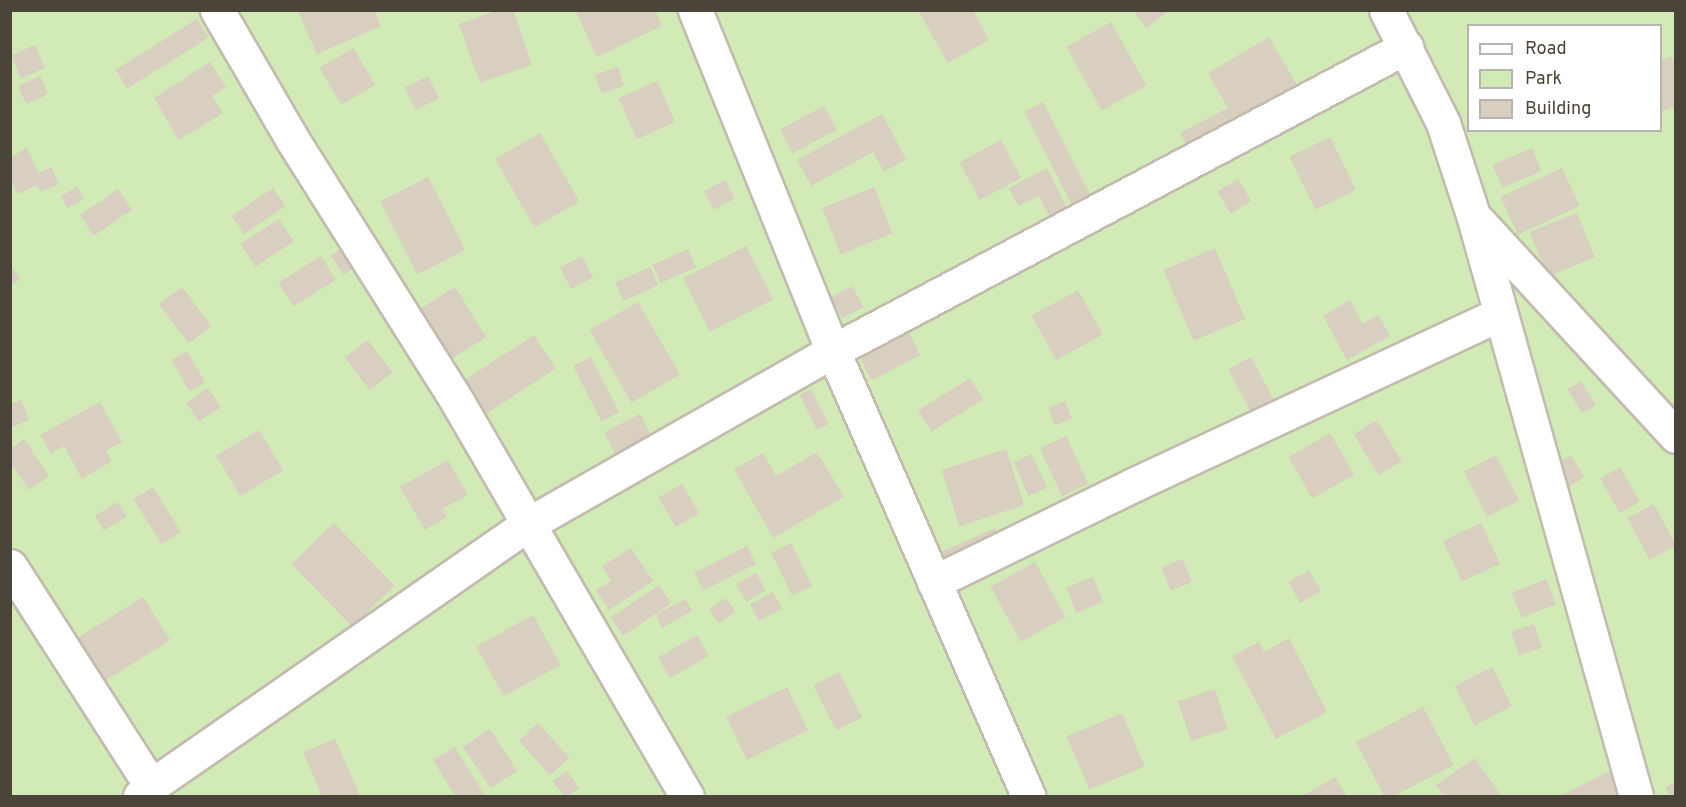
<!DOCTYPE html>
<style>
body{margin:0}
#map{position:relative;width:1686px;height:807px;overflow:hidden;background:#f6f3ec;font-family:Overpass,sans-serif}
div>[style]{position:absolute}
.green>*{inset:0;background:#d2eab5}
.building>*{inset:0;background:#d8cfc1;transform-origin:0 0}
.roads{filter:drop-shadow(2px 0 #c2bbae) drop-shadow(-2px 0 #c2bbae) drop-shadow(0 2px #c2bbae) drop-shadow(0 -2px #c2bbae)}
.minor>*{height:33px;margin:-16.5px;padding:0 16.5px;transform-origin:16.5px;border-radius:16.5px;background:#fff}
span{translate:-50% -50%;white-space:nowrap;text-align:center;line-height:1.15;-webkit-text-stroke:6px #fff;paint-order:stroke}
.frame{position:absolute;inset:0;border:12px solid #4b4439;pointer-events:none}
.legend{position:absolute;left:1467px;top:24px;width:195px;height:108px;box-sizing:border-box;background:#fff;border:2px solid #b7b4b0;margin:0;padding:8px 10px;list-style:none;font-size:18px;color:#4b4439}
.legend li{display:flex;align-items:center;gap:12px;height:30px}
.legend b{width:30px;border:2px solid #b7b4b0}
</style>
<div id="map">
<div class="green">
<i style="clip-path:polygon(evenodd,11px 11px,1675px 11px,1675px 796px,11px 796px,11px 11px,1468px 26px,1660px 26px,1660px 130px,1468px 130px,1468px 26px)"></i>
</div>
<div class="building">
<i style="clip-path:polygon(297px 10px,374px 10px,381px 26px,317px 54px)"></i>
<i style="clip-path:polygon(499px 10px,513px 10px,532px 65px,480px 83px,459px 24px)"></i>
<i style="clip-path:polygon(575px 10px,655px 10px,662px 26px,597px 57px)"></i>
<i style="clip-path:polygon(922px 10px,973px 10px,989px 40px,948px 63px,919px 12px)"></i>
<i style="clip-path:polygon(1133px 10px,1170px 10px,1146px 28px)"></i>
<i style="left:197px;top:19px;width:22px;height:96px;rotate:58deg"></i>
<i style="left:1111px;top:22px;width:73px;height:51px;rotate:61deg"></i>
<i style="clip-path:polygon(1269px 37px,1300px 90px,1238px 126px,1231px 113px,1237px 126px,1190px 150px,1180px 133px,1228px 108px,1208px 73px)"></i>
<i style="left:35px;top:45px;width:25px;height:26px;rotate:67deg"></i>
<i style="left:353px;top:48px;width:43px;height:39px;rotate:59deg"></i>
<i style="clip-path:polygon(1671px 56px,1676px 69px,1676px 106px,1660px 112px,1660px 60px)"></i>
<i style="clip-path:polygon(210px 62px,226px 87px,212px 96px,223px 113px,179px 140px,154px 98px)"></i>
<i style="left:618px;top:67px;width:20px;height:24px;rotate:72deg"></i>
<i style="left:40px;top:76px;width:20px;height:24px;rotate:66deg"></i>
<i style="left:428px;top:76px;width:25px;height:26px;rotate:64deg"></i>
<i style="left:657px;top:81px;width:45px;height:42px;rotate:66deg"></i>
<i style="left:1043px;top:102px;width:113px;height:21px;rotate:63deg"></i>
<i style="left:824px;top:106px;width:27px;height:50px;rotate:62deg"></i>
<i style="clip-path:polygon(882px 114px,906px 159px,884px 172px,873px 152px,811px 186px,797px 160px)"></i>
<i style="left:540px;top:133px;width:79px;height:52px;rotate:60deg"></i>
<i style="left:1330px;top:137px;width:59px;height:45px;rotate:64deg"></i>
<i style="left:1001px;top:140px;width:43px;height:47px;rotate:62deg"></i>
<i style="clip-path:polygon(27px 148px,39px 173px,51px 167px,59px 184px,41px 192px,37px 185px,18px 194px,10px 180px,10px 157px)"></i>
<i style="left:1532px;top:148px;width:25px;height:43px;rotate:67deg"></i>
<i style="clip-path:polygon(1047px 168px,1072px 218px,1054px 226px,1039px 196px,1018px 206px,1009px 188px)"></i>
<i style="left:1562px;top:168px;width:42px;height:68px;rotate:65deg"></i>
<i style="left:428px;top:177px;width:82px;height:54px;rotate:63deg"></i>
<i style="left:1238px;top:179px;width:26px;height:24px;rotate:59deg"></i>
<i style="left:725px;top:180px;width:21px;height:24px;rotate:62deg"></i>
<i style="left:77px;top:187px;width:14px;height:19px;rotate:60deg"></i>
<i style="left:874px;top:187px;width:50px;height:56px;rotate:68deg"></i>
<i style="left:273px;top:188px;width:22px;height:50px;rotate:56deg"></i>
<i style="left:118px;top:189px;width:25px;height:46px;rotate:56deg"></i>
<i style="left:1577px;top:213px;width:48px;height:51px;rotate:68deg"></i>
<i style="left:279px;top:219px;width:27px;height:46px;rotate:57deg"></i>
<i style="left:348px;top:244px;width:23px;height:21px;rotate:56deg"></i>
<i style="left:746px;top:246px;width:60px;height:71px;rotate:63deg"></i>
<i style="left:1215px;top:248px;width:77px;height:56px;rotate:67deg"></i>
<i style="left:688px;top:249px;width:20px;height:39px;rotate:66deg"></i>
<i style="left:321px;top:256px;width:28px;height:50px;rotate:58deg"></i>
<i style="left:582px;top:256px;width:24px;height:25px;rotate:62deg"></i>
<i style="clip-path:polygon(10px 264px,20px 279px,10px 286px)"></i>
<i style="left:650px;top:267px;width:20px;height:38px;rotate:66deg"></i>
<i style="left:852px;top:286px;width:24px;height:24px;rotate:62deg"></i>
<i style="left:182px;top:287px;width:49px;height:29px;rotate:53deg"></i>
<i style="left:455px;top:287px;width:59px;height:44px;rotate:58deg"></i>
<i style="left:1078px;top:290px;width:51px;height:53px;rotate:61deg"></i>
<i style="clip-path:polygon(1350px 300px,1363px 324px,1378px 315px,1390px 336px,1347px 360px,1323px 316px)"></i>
<i style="left:638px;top:302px;width:84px;height:56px;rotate:60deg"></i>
<i style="left:909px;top:333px;width:25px;height:55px;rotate:63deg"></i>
<i style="left:534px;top:335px;width:40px;height:85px;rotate:57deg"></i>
<i style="left:368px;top:340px;width:41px;height:29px;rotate:53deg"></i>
<i style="left:187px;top:351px;width:36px;height:18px;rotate:60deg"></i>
<i style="left:591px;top:357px;width:62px;height:20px;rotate:63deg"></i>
<i style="left:1251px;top:357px;width:53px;height:26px;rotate:62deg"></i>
<i style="left:970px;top:378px;width:25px;height:61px;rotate:58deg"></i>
<i style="left:1581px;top:381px;width:28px;height:16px;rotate:58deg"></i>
<i style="left:208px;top:388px;width:23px;height:26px;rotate:56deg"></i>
<i style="left:811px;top:389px;width:39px;height:13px;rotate:63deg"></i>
<i style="clip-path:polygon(21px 400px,29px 420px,10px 428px,10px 404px)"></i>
<i style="left:1065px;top:401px;width:19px;height:18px;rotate:69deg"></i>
<i style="clip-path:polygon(100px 402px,122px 442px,106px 451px,112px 461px,82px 479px,64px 446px,51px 454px,40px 435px)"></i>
<i style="left:640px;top:414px;width:30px;height:40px;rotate:63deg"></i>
<i style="left:1377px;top:420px;width:48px;height:27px;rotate:59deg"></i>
<i style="left:259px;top:430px;width:47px;height:50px;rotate:59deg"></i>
<i style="left:1330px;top:433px;width:48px;height:48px;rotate:60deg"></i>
<i style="left:1066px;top:436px;width:53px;height:29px;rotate:65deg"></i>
<i style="clip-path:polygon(24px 439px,49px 476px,29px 490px,10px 462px,10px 449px)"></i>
<i style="left:1006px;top:449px;width:59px;height:68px;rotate:72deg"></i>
<i style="clip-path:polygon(817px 452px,844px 497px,773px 538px,734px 469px,763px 453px,776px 476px)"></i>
<i style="left:1032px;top:454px;width:37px;height:20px;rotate:66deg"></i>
<i style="left:1496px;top:455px;width:51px;height:36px;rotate:63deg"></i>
<i style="left:1571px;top:455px;width:26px;height:23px;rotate:59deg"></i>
<i style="clip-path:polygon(448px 460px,468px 495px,442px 509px,447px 517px,425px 530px,400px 487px)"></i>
<i style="left:1620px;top:467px;width:40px;height:23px;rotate:60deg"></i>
<i style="left:682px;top:484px;width:34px;height:27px;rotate:60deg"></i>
<i style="left:153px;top:487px;width:53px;height:23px;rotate:58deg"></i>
<i style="left:118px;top:502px;width:17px;height:27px;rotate:59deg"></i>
<i style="left:1654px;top:504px;width:47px;height:30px;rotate:62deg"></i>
<i style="left:334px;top:523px;width:87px;height:59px;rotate:46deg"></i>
<i style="left:1481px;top:523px;width:45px;height:42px;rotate:65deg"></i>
<i style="left:995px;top:528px;width:17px;height:67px;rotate:66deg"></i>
<i style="left:791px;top:543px;width:48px;height:22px;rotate:64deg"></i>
<i style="left:747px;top:546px;width:20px;height:59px;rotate:63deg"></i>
<i style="clip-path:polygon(631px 548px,653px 581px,609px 610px,596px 590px,611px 581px,602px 566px)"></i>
<i style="left:1183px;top:559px;width:25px;height:23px;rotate:69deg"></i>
<i style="left:1035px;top:562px;width:63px;height:51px;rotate:61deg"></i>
<i style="left:1309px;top:570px;width:24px;height:24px;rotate:60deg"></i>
<i style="left:756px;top:573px;width:20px;height:23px;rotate:60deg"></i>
<i style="left:1093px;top:577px;width:27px;height:29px;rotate:68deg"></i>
<i style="left:1546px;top:579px;width:27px;height:37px;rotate:68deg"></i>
<i style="left:659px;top:585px;width:22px;height:58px;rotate:56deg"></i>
<i style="left:773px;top:592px;width:19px;height:26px;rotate:62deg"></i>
<i style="left:143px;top:597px;width:51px;height:86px;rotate:58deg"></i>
<i style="left:726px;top:598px;width:17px;height:20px;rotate:57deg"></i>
<i style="clip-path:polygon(686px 599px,692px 611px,662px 628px,656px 614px)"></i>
<i style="left:533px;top:615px;width:57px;height:65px;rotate:61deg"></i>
<i style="left:1534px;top:624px;width:25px;height:24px;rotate:72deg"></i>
<i style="left:697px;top:635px;width:24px;height:45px;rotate:60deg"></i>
<i style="clip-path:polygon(1289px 638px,1327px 712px,1276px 739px,1232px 656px,1259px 642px,1264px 652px)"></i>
<i style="left:1492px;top:667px;width:44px;height:42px;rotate:63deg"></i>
<i style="left:839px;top:672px;width:51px;height:29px;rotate:63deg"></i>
<i style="left:787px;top:687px;width:48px;height:68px;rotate:64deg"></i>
<i style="left:1215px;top:689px;width:42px;height:39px;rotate:72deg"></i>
<i style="clip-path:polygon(1423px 707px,1454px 765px,1394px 796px,1384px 796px,1356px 742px)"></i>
<i style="left:1122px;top:713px;width:58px;height:60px;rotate:67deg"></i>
<i style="left:538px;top:723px;width:47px;height:26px;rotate:48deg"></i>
<i style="left:490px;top:729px;width:50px;height:32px;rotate:57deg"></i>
<i style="clip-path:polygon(335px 739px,360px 796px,322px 796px,303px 752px)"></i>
<i style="clip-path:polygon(455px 747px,485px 796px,455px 796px,433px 760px)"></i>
<i style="clip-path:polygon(1475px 758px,1501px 796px,1445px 796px,1436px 785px)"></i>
<i style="clip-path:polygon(1612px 770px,1626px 796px,1560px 796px)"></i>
<i style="clip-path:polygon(567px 771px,579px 788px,568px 796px,564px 796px,552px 781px)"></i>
<i style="clip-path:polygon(1335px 777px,1347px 796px,1303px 796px)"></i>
<i style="clip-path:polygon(1676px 781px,1676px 796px,1670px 796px,1665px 788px)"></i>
</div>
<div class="roads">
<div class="minor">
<i style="left:217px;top:10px;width:149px;rotate:59.8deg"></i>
<i style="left:292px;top:139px;width:312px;rotate:57.8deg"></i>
<i style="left:458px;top:403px;width:455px;rotate:59.8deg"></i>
<i style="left:695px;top:10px;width:368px;rotate:68deg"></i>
<i style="left:833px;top:351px;width:486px;rotate:66.3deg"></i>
<i style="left:1386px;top:10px;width:127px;rotate:63.2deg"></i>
<i style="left:1443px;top:123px;width:100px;rotate:71.9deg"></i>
<i style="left:1474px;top:218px;width:600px;rotate:74.34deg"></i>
<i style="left:1478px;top:221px;width:292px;rotate:47.4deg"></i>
<i style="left:10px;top:566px;width:261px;rotate:57.3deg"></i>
<i style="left:934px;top:582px;width:224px;rotate:-26deg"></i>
<i style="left:1135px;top:484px;width:403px;rotate:-25deg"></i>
<i style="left:140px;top:796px;width:15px;rotate:-42deg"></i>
<i style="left:151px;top:786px;width:461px;rotate:-34.8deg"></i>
<i style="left:530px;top:523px;width:348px;rotate:-29.6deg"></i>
<i style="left:833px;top:351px;width:649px;rotate:-27.95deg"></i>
</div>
</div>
<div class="frame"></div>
<ul class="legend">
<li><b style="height:8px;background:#fff"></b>Road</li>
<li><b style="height:16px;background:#d2eab5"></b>Park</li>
<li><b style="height:16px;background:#d8cfc1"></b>Building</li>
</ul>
</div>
